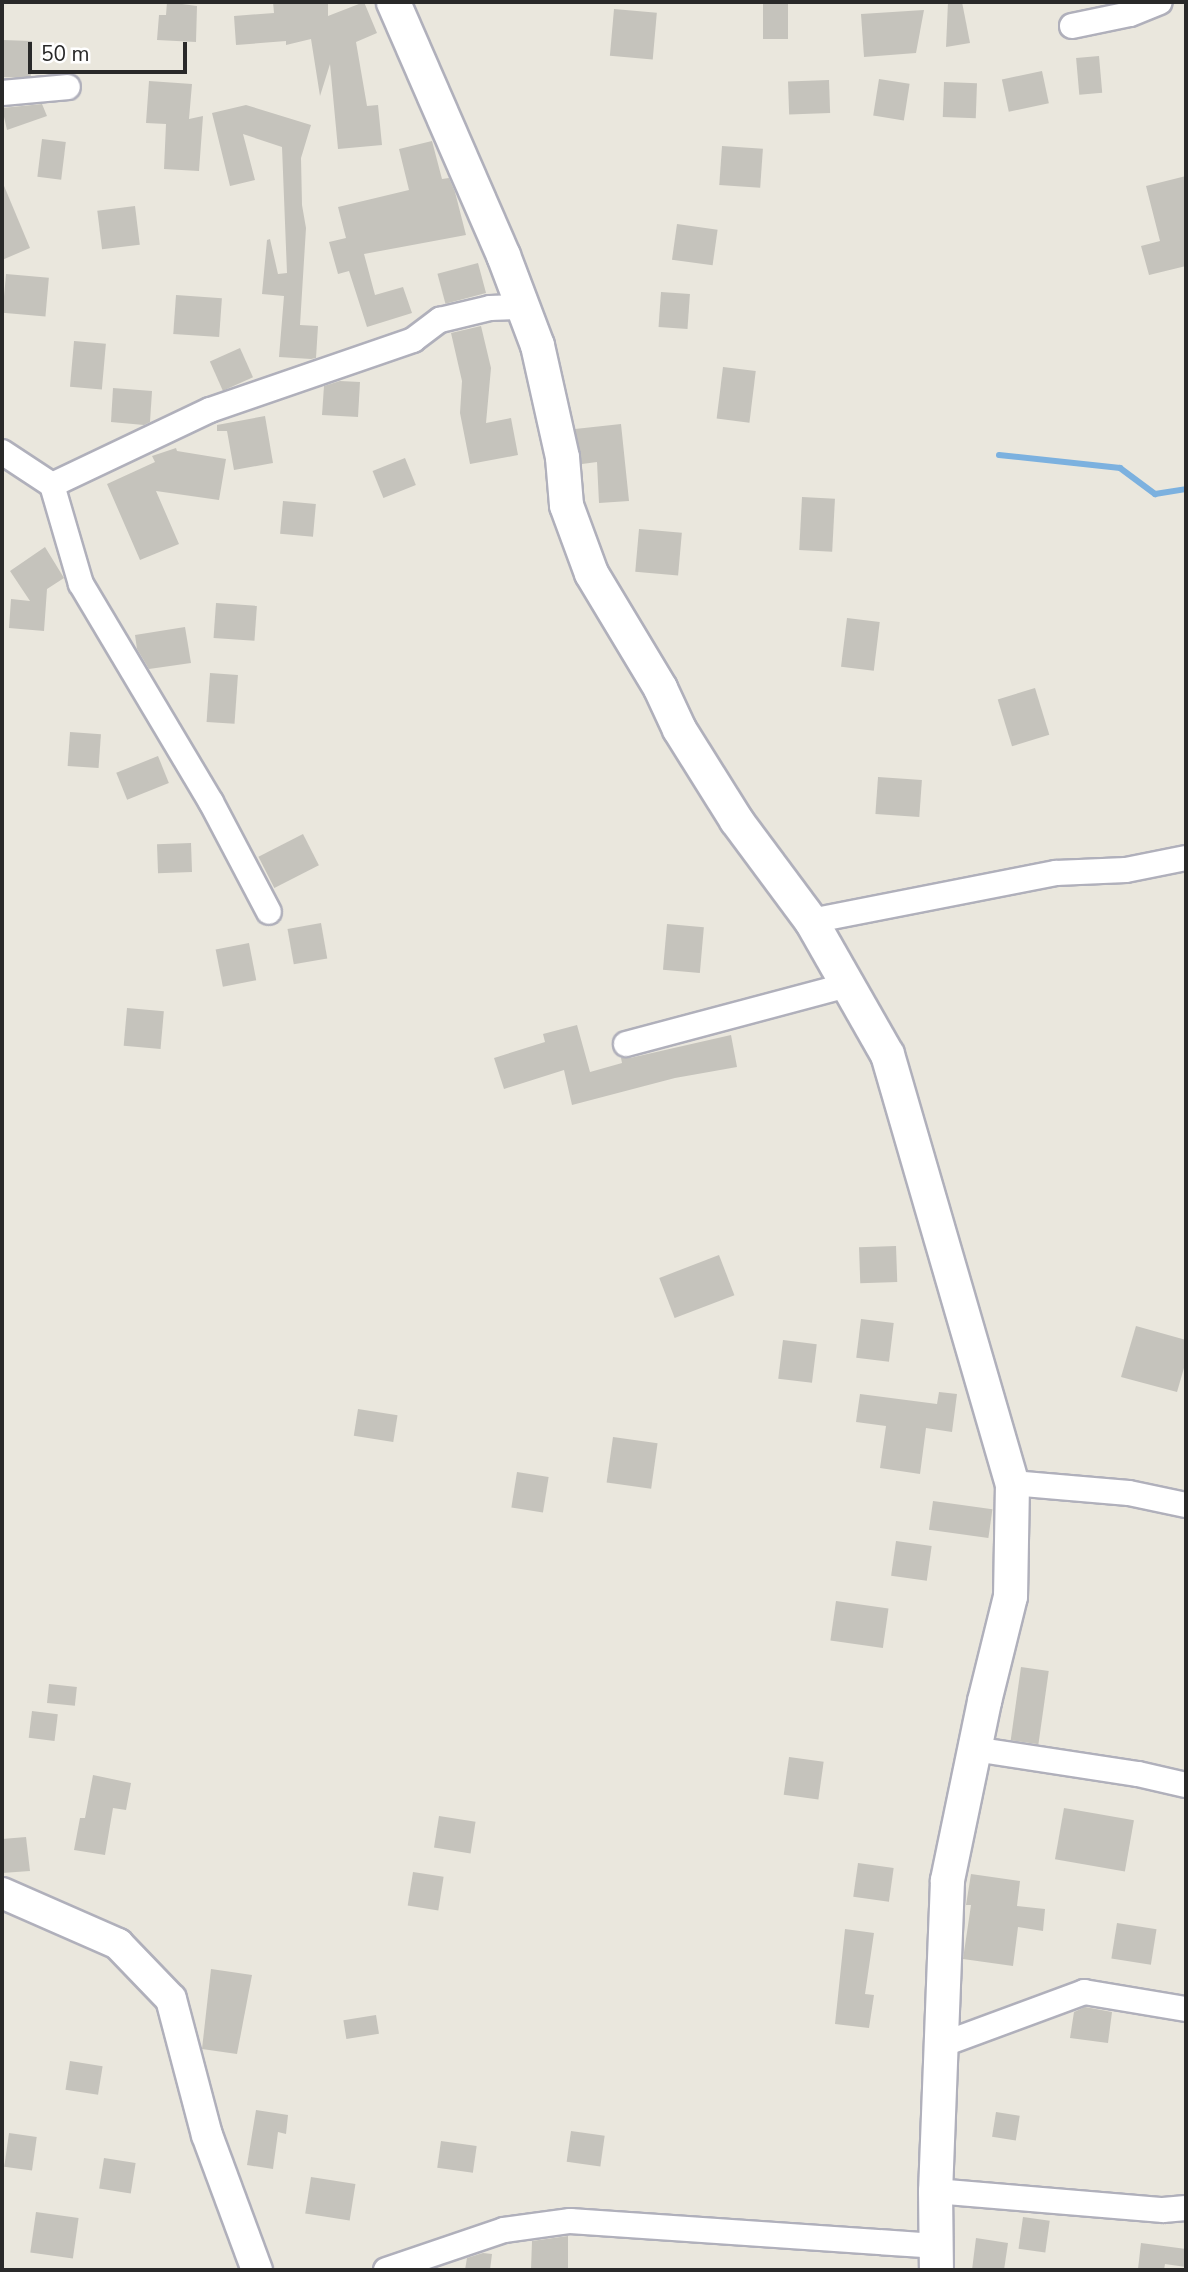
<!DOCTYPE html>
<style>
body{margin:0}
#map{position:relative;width:1188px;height:2272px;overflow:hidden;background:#eae7dd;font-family:"Nunito Sans",sans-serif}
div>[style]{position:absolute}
.stream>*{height:6px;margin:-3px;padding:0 3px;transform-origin:3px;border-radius:3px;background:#7cb1df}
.building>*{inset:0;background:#c5c3bc;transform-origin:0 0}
.roads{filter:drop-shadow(2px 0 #b0b0bb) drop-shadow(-2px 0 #b0b0bb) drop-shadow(0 2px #b0b0bb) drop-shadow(0 -2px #b0b0bb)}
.minor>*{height:24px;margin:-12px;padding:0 12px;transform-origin:12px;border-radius:12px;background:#fff}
.tertiary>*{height:30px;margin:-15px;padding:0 15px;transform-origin:15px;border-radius:15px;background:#fff}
.secondary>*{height:33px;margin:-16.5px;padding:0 16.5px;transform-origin:16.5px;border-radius:16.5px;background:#fff}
span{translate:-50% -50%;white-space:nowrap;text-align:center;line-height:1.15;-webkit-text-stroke:5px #fff;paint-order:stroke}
.frame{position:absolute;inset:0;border:4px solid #292929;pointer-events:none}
.scale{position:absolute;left:28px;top:42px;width:159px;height:32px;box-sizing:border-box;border:4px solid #292929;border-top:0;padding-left:9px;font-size:21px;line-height:24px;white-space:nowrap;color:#292929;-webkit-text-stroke:5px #fff;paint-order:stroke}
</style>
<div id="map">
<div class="stream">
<i style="left:999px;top:455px;width:122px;rotate:6.1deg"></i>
<i style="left:1120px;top:468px;width:44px;rotate:36.6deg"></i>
<i style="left:1155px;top:494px;width:31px;rotate:-9deg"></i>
</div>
<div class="building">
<i style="clip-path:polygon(167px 2px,197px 6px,196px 42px,157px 40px,159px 15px,166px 15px)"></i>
<i style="clip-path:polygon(273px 2px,328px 2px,328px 16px,364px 2px,377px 33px,356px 42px,367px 106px,378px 105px,382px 145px,338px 149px,330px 64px,320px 96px,311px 39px,286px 45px,286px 41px,236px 45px,234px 16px,274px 13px)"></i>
<i style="left:763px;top:2px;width:25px;height:37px"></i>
<i style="clip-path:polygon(948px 2px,962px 2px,970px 43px,946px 47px)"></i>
<i style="left:614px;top:9px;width:43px;height:47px;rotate:5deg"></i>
<i style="clip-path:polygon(924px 10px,916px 53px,864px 57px,861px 14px)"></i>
<i style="left:2px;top:40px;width:30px;height:37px;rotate:2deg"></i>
<i style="left:1099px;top:56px;width:37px;height:23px;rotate:85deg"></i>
<i style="left:1042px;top:71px;width:33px;height:41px;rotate:78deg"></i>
<i style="left:879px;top:79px;width:31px;height:37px;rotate:9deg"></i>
<i style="left:829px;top:80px;width:33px;height:41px;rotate:88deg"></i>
<i style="clip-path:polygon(149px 81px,192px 84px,189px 119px,203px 116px,199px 171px,164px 169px,166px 124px,146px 123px)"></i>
<i style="left:944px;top:82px;width:33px;height:35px;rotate:2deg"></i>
<i style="clip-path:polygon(42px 104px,47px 116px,7px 130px,2px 108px)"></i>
<i style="clip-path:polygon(246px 105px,311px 125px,301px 158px,302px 205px,306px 228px,300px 325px,318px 326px,316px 358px,311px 359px,279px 357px,284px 296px,262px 294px,267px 240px,270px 239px,278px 274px,287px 273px,282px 147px,243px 134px,255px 180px,230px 186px,212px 113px)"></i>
<i style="left:42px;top:139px;width:24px;height:38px;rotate:7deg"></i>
<i style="clip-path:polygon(432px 141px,442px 179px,449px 178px,455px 192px,466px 235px,364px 254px,375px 295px,403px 287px,412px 313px,367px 327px,349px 271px,338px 274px,329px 242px,346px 238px,338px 207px,409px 190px,399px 149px)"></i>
<i style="left:722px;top:146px;width:41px;height:39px;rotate:4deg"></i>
<i style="clip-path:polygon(1186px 176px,1186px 266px,1149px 275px,1141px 246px,1160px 241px,1146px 186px)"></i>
<i style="clip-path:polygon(2px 181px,30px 248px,2px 260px)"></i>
<i style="left:135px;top:206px;width:39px;height:38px;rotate:83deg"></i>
<i style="left:677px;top:224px;width:41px;height:36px;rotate:8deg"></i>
<i style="left:478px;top:263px;width:31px;height:42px;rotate:75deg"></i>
<i style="left:6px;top:274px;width:43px;height:39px;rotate:5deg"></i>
<i style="left:661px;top:292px;width:29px;height:35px;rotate:4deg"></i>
<i style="left:176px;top:295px;width:46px;height:39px;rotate:4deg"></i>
<i style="clip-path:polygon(481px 326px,491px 368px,486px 423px,511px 418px,518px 455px,470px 464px,460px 413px,462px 381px,451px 333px)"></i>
<i style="left:74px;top:341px;width:32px;height:46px;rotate:5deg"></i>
<i style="left:240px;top:348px;width:32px;height:33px;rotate:66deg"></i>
<i style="left:723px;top:367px;width:33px;height:52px;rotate:7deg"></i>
<i style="clip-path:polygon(340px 381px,360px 382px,358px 417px,322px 415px,324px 386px)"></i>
<i style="clip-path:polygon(113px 388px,152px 391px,150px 422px,144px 425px,111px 422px)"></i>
<i style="clip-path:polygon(265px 416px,273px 463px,234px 470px,227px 431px,217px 431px,217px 425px)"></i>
<i style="clip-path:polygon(621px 424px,629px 501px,599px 503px,597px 462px,582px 464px,575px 429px)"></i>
<i style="clip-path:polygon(176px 448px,177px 451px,226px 459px,219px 500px,156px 491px,179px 544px,140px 560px,107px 484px,155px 462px,152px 456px)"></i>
<i style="left:405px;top:458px;width:29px;height:35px;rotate:68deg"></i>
<i style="left:802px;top:497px;width:33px;height:53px;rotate:3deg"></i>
<i style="left:283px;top:501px;width:33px;height:33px;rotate:5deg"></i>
<i style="left:639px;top:529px;width:43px;height:43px;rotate:5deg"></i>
<i style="clip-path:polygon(45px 547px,64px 578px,47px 589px,44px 631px,9px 628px,11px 599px,30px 601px,10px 571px)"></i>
<i style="left:216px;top:603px;width:41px;height:35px;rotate:4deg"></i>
<i style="left:847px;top:618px;width:33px;height:49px;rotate:7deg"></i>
<i style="clip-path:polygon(185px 627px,191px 663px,149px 669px,137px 649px,135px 635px)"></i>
<i style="left:210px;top:673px;width:28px;height:49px;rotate:4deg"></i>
<i style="left:1035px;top:688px;width:49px;height:39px;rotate:73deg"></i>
<i style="left:70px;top:732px;width:31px;height:34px;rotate:4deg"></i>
<i style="left:158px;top:756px;width:29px;height:45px;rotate:68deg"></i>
<i style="left:878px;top:777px;width:44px;height:37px;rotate:4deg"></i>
<i style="left:303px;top:834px;width:35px;height:50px;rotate:63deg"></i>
<i style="left:191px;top:843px;width:29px;height:34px;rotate:88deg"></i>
<i style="left:321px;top:923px;width:36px;height:34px;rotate:80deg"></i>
<i style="left:667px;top:924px;width:37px;height:46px;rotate:5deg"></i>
<i style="left:249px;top:943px;width:38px;height:34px;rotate:79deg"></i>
<i style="left:127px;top:1008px;width:37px;height:38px;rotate:5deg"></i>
<i style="clip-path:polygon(577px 1025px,590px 1072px,622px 1063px,621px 1058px,630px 1058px,731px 1035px,737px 1067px,675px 1078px,572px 1105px,564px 1070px,504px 1089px,494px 1058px,545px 1042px,543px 1034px)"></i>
<i style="left:896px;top:1246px;width:36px;height:37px;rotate:88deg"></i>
<i style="left:719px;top:1255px;width:43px;height:64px;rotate:69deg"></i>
<i style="left:861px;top:1319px;width:33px;height:39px;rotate:7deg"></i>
<i style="clip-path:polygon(1136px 1326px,1186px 1340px,1186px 1361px,1177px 1392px,1121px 1377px)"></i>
<i style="left:783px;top:1340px;width:34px;height:39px;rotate:7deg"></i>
<i style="clip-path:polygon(939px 1392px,957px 1394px,952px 1432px,926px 1428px,920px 1474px,880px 1468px,886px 1426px,856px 1422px,860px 1394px,937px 1404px)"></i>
<i style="left:358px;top:1409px;width:40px;height:27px;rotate:9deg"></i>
<i style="left:613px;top:1437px;width:45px;height:46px;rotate:8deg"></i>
<i style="left:517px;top:1472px;width:32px;height:36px;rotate:9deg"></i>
<i style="left:933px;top:1501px;width:60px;height:29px;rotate:8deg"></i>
<i style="left:896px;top:1541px;width:36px;height:35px;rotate:8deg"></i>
<i style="left:836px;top:1601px;width:53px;height:40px;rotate:8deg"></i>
<i style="left:1021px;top:1667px;width:28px;height:74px;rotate:8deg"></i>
<i style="left:49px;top:1684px;width:28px;height:19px;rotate:6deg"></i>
<i style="left:32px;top:1711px;width:26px;height:27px;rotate:7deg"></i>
<i style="left:789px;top:1757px;width:35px;height:38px;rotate:8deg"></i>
<i style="clip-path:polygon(93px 1775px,131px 1783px,126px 1810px,113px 1808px,105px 1855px,74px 1850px,80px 1818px,85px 1818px)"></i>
<i style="left:1064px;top:1808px;width:71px;height:52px;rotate:10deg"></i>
<i style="left:439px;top:1816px;width:37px;height:32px;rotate:9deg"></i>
<i style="clip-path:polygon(26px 1837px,30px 1871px,2px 1873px,2px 1839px)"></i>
<i style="left:858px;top:1863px;width:36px;height:34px;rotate:8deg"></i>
<i style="left:413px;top:1872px;width:31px;height:34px;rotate:9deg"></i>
<i style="clip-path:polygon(971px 1874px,1020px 1881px,1017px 1906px,1045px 1909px,1043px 1931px,1018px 1927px,1013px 1966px,963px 1959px,971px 1905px,966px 1905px)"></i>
<i style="left:1117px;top:1923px;width:40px;height:36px;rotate:9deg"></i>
<i style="clip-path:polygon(845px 1929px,874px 1933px,865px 1994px,874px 1995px,869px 2028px,835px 2024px)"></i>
<i style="clip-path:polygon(211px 1969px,252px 1975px,237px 2054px,202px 2049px)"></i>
<i style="clip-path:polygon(1085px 2007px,1112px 2012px,1108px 2043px,1070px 2038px,1074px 2012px)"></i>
<i style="left:376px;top:2015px;width:19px;height:33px;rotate:81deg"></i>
<i style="left:70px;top:2061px;width:33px;height:29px;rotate:9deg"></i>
<i style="clip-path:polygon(256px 2110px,288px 2115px,286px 2134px,278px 2132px,273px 2169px,247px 2165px)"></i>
<i style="left:996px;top:2112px;width:24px;height:25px;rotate:9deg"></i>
<i style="left:571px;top:2131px;width:34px;height:31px;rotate:8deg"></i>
<i style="left:9px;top:2133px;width:28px;height:34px;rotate:8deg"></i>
<i style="left:441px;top:2141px;width:36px;height:27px;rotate:8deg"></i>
<i style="left:104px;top:2158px;width:32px;height:31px;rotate:9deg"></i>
<i style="left:311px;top:2177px;width:45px;height:37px;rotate:9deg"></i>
<i style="left:36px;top:2212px;width:43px;height:41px;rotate:8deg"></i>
<i style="left:1023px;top:2217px;width:27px;height:32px;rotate:8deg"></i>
<i style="clip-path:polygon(568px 2236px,568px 2270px,531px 2270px,532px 2241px)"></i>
<i style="clip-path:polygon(976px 2238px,1008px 2243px,1004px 2270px,972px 2270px)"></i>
<i style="clip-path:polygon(1141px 2243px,1186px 2249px,1186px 2267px,1165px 2264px,1164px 2270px,1138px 2269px)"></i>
<i style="clip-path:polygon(483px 2253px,492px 2254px,490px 2270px,465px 2270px,467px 2258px)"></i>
</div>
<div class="roads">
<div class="minor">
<i style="left:1072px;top:26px;width:59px;rotate:-11.7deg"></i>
<i style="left:1130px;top:14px;width:32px;rotate:-22deg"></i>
<i style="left:2px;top:93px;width:66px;rotate:-5.2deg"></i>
<i style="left:2px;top:452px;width:60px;rotate:33.4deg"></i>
<i style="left:52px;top:485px;width:175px;rotate:-25.4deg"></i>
<i style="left:210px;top:410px;width:215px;rotate:-19deg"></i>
<i style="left:413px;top:340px;width:34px;rotate:-37deg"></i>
<i style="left:440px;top:320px;width:51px;rotate:-13.5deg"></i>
<i style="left:490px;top:308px;width:33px;rotate:-2deg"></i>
<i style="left:52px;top:485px;width:103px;rotate:73.7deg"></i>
<i style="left:81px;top:584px;width:254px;rotate:59.2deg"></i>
<i style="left:211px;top:802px;width:124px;rotate:62.2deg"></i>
<i style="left:811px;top:921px;width:250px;rotate:-11.1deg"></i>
<i style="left:1056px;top:873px;width:70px;rotate:-2.5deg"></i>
<i style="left:1126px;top:870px;width:61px;rotate:-11.3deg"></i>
<i style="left:626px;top:1044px;width:230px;rotate:-14.9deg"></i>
<i style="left:1012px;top:1483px;width:117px;rotate:4.9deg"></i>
<i style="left:1129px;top:1493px;width:58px;rotate:11.9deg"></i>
<i style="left:974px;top:1749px;width:166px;rotate:8.7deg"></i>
<i style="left:1138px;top:1774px;width:49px;rotate:12.9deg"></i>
<i style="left:941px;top:2045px;width:153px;rotate:-20.3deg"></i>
<i style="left:1084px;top:1992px;width:103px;rotate:9.5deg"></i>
<i style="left:935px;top:2191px;width:229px;rotate:4.8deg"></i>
<i style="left:1163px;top:2210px;width:23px;rotate:-5deg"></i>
<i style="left:386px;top:2270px;width:125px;rotate:-18.7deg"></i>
<i style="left:504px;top:2230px;width:67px;rotate:-7.8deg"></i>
<i style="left:570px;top:2221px;width:366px;rotate:3.9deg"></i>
</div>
<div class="tertiary">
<i style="left:2px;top:1893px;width:127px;rotate:23.7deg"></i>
<i style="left:118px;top:1944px;width:76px;rotate:46.1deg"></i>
<i style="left:171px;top:1999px;width:141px;rotate:75.2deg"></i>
<i style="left:207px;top:2135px;width:144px;rotate:69.7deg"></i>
</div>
<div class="secondary">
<i style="left:393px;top:2px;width:276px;rotate:66.5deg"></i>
<i style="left:503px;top:255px;width:96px;rotate:69.3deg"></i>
<i style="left:537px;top:345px;width:115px;rotate:77.4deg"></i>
<i style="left:562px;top:457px;width:48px;rotate:85.2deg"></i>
<i style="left:566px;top:505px;width:72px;rotate:69.8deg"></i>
<i style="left:591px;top:573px;width:134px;rotate:59deg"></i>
<i style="left:660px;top:688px;width:45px;rotate:65.1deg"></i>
<i style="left:679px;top:729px;width:107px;rotate:57.9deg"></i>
<i style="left:736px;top:820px;width:126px;rotate:53.4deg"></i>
<i style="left:811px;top:921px;width:153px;rotate:60.3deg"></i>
<i style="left:887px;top:1054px;width:447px;rotate:73.8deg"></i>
<i style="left:1012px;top:1483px;width:113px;rotate:91deg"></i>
<i style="left:1010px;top:1596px;width:108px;rotate:103.9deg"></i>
<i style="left:984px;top:1701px;width:183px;rotate:101.7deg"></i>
<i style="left:947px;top:1880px;width:311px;rotate:92.2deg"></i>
<i style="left:935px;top:2191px;width:79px;rotate:89.3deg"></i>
</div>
</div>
<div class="frame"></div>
<div class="scale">50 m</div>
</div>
